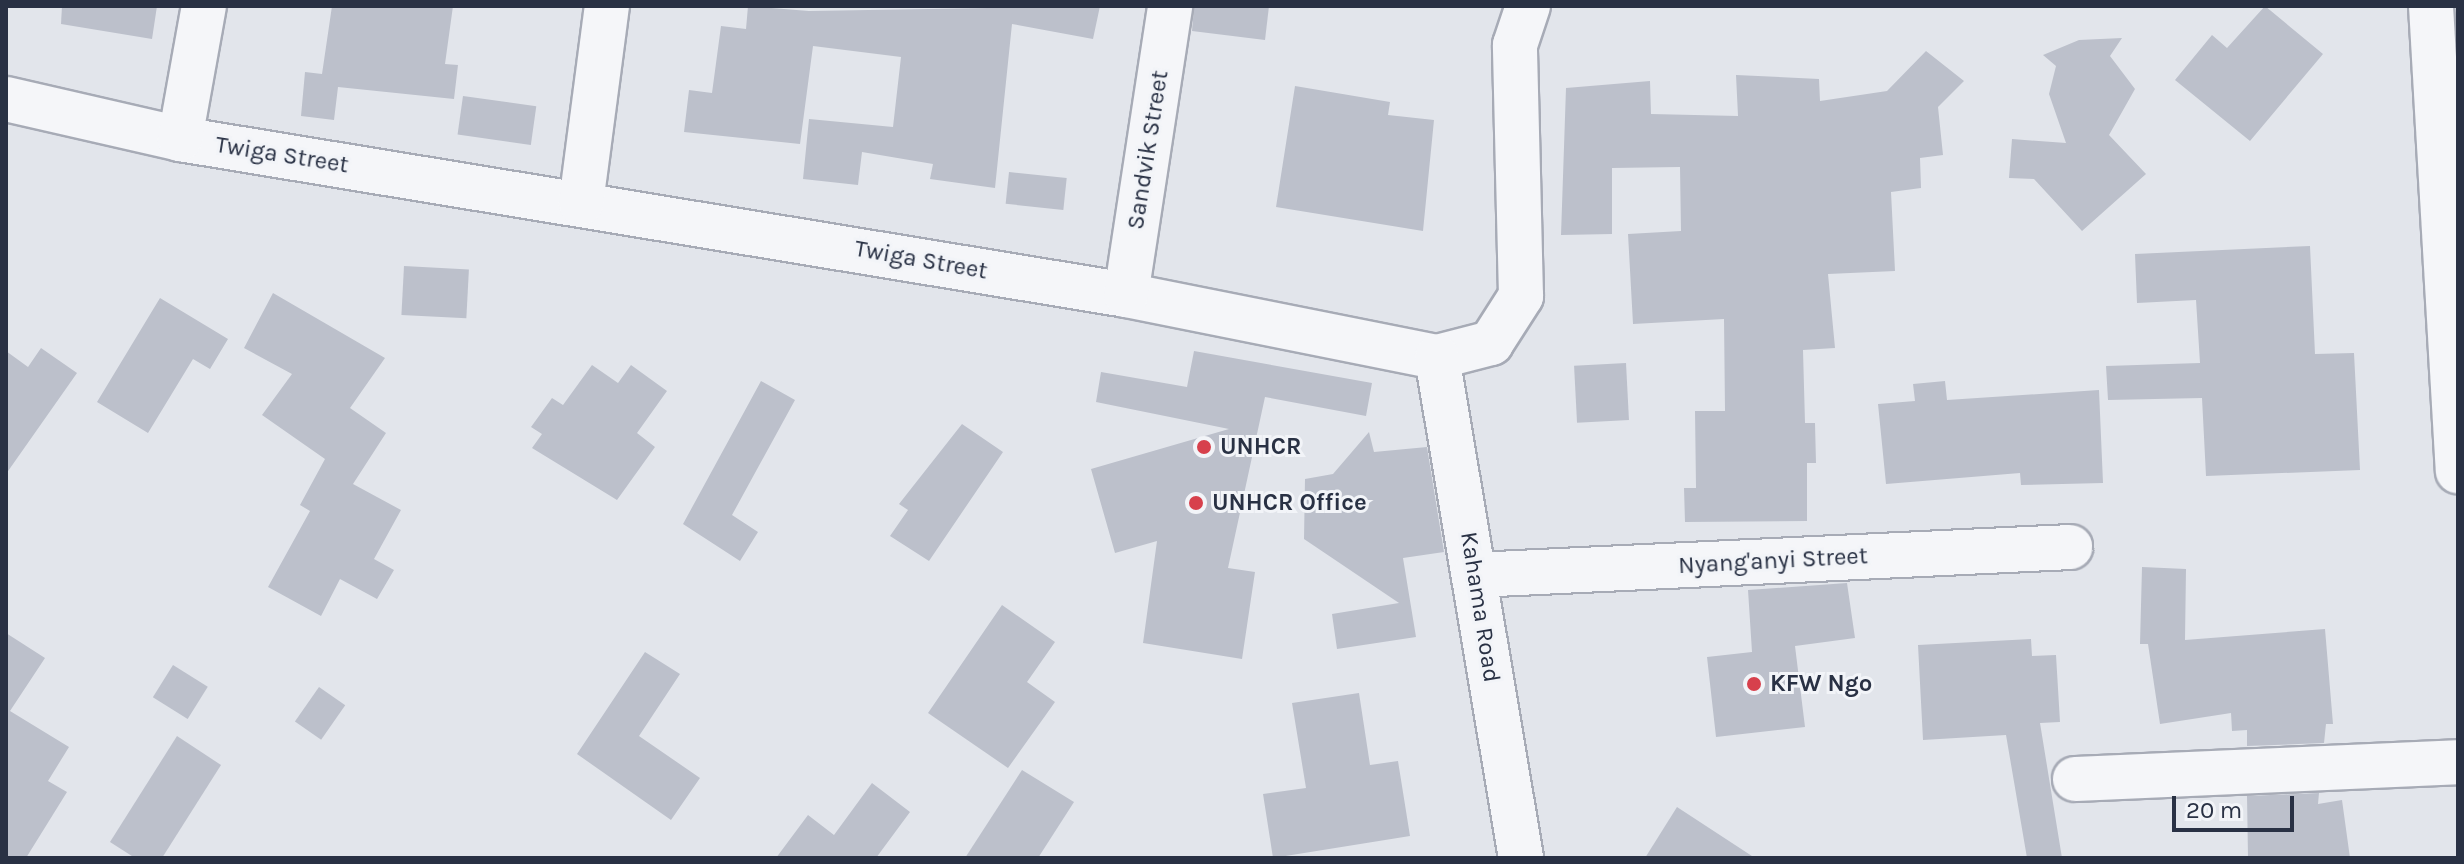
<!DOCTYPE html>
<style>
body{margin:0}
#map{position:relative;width:2464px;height:864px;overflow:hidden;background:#e2e5eb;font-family:Karla,sans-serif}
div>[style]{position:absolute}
.building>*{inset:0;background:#bcc0cb;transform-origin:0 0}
.roads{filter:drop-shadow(2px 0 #a7abb6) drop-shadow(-2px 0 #a7abb6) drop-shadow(0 2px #a7abb6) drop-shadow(0 -2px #a7abb6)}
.minor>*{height:44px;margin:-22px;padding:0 22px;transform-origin:22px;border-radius:22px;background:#f5f6f9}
.dots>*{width:22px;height:22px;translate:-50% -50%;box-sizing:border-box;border:4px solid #f2f4f8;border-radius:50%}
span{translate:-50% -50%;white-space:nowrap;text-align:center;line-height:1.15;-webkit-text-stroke:6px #f2f4f8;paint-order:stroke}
.street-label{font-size:24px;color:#293144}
.poi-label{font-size:24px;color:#293144;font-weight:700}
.left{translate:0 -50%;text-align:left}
.frame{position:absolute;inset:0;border:8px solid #293144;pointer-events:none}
.scale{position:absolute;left:2172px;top:796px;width:122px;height:36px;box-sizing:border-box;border:4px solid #293144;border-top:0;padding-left:10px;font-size:24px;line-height:28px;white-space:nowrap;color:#293144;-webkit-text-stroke:6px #f2f4f8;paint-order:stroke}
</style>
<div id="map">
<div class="building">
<i style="clip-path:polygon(62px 6px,157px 6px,152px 39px,61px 24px)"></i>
<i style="clip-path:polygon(332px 6px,453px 6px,445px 64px,458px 65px,454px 99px,338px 87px,334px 120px,301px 116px,305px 72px,322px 74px)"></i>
<i style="clip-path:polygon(748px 6px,809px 11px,1100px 6px,1093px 39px,1012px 24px,995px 188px,930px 179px,933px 164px,862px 152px,858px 185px,803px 179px,809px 119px,893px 127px,901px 57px,813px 46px,800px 144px,684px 132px,689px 90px,712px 93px,721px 26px,746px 29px)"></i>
<i style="clip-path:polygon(1194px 6px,1269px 6px,1265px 40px,1192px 31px)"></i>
<i style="clip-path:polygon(2265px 6px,2323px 54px,2250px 141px,2175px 80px,2212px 35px,2227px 48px)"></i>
<i style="clip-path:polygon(2122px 38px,2110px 56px,2135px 89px,2109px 135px,2146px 174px,2082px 231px,2034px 179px,2009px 178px,2012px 139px,2066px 143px,2049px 94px,2056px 66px,2043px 55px,2079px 40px)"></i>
<i style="clip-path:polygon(1926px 51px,1964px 81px,1938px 107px,1943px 155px,1920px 158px,1921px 188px,1891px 192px,1895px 271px,1828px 274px,1835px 348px,1803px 350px,1805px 423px,1815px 423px,1816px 463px,1807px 463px,1807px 521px,1685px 522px,1684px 488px,1696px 488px,1695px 411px,1725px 411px,1724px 319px,1633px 324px,1628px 234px,1681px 231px,1680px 167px,1612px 168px,1612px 234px,1561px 235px,1566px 88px,1650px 81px,1651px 114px,1738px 116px,1736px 75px,1819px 79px,1820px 101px,1887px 91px)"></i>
<i style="clip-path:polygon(1295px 86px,1390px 102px,1388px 115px,1434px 120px,1423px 231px,1276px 207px)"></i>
<i style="left:463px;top:96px;width:74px;height:39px;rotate:8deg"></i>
<i style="left:1009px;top:172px;width:58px;height:32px;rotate:6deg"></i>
<i style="clip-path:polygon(2310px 246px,2315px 354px,2354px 353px,2360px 470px,2206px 476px,2202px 398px,2108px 400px,2106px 366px,2200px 363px,2196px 300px,2137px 303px,2135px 254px)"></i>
<i style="left:404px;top:266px;width:65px;height:49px;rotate:3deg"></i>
<i style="clip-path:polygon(273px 293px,385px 358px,350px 408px,386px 433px,353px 484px,401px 510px,374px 559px,394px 570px,377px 599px,340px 579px,321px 616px,268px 587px,310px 511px,300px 505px,325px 459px,262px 415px,292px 374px,244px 348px)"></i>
<i style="clip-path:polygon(160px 298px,228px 339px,210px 369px,193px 359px,148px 433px,97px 402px)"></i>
<i style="clip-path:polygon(41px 348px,77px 373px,6px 474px,6px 351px,28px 367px)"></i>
<i style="clip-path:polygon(1194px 351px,1372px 383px,1366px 416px,1265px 397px,1228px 568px,1255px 572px,1242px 659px,1143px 643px,1157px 541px,1115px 553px,1091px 469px,1229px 429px,1096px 402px,1101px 372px,1187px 387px)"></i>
<i style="left:1626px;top:363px;width:57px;height:52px;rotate:87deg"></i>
<i style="clip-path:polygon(592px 365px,618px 383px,631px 365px,667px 391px,637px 433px,655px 447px,617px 500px,532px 448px,542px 434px,531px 427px,552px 398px,563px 405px)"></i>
<i style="clip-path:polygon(761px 381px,795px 400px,732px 515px,758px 532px,740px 561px,683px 524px)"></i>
<i style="clip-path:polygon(1945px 381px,1947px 400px,2099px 390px,2103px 483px,2021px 485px,2020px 473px,1886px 484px,1878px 404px,1915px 401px,1913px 384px)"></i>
<i style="clip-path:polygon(962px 424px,1003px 452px,929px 561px,890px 536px,908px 510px,899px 504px)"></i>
<i style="clip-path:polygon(1369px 432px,1374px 452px,1427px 447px,1444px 552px,1403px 558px,1416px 637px,1337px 649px,1332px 614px,1399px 603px,1304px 539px,1305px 479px,1333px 474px)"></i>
<i style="clip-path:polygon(2142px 567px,2186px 569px,2185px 640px,2325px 629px,2333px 724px,2326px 724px,2324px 743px,2247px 746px,2247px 730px,2232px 731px,2231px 713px,2160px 724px,2148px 644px,2140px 644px)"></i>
<i style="clip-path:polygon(1847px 583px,1855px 638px,1795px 646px,1805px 727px,1716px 737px,1707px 657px,1752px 652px,1748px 590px)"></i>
<i style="clip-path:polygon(1002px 605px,1055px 642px,1027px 682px,1055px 702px,1008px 768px,928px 713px)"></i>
<i style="clip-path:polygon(6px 633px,45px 658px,10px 711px,69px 747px,48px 781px,67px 792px,26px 858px,6px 858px)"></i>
<i style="clip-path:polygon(2031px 639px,2032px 656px,2056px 655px,2060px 722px,2040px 723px,2062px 858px,2027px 858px,2006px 735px,1923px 740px,1918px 645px)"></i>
<i style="clip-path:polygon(645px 652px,680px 674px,639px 736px,700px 778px,671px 820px,577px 754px)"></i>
<i style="left:173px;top:665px;width:41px;height:38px;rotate:32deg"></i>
<i style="left:319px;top:687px;width:32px;height:42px;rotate:35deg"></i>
<i style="clip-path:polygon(1359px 693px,1370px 765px,1398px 761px,1410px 836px,1273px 858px,1263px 794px,1306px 788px,1292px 703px)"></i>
<i style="clip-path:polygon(177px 736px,221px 765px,162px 858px,135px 858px,110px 842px)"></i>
<i style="clip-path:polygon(1022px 770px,1074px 802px,1038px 858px,965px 858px)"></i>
<i style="clip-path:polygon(872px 783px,910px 812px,876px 858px,776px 858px,808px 815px,834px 835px)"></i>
<i style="clip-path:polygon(2319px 793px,2318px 804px,2342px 800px,2350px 858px,2248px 858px,2247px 796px)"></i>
<i style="clip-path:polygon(1677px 807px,1755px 858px,1645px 858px)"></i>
</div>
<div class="roads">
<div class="minor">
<i style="left:2431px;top:6px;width:466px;rotate:86.7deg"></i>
<i style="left:6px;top:99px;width:179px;rotate:12.9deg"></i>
<i style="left:180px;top:139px;width:959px;rotate:9.36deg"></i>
<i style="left:1126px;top:295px;width:317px;rotate:11.3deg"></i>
<i style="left:1437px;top:357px;width:56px;rotate:-14.5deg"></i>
<i style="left:1491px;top:343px;width:56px;rotate:-57.4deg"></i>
<i style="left:1521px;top:296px;width:251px;rotate:-91.4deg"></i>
<i style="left:1515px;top:45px;width:41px;rotate:-71.6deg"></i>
<i style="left:180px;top:139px;width:135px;rotate:-79.8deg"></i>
<i style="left:581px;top:203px;width:199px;rotate:-82.5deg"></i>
<i style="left:1126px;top:295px;width:292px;rotate:-81.3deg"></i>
<i style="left:1437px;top:357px;width:508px;rotate:80.48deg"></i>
<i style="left:1475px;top:575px;width:596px;rotate:-2.69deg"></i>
<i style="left:2075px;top:779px;width:383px;rotate:-2.5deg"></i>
</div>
</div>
<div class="dots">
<i style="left:1204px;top:447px;background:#d7404c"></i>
<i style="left:1196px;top:503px;background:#d7404c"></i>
<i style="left:1754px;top:684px;background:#d7404c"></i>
</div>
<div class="street-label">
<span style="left:1148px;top:150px;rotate:-81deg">Sandvik Street</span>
<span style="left:282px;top:155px;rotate:9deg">Twiga Street</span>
<span style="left:921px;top:260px;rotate:10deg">Twiga Street</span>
<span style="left:1773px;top:561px;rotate:-3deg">Nyang'anyi Street</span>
<span style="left:1480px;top:607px;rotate:81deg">Kahama Road</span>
</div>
<div class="poi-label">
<span class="left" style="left:1220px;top:447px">UNHCR</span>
<span class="left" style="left:1212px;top:503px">UNHCR Office</span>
<span class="left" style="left:1770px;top:684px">KFW Ngo</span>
</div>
<div class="frame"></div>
<div class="scale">20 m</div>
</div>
